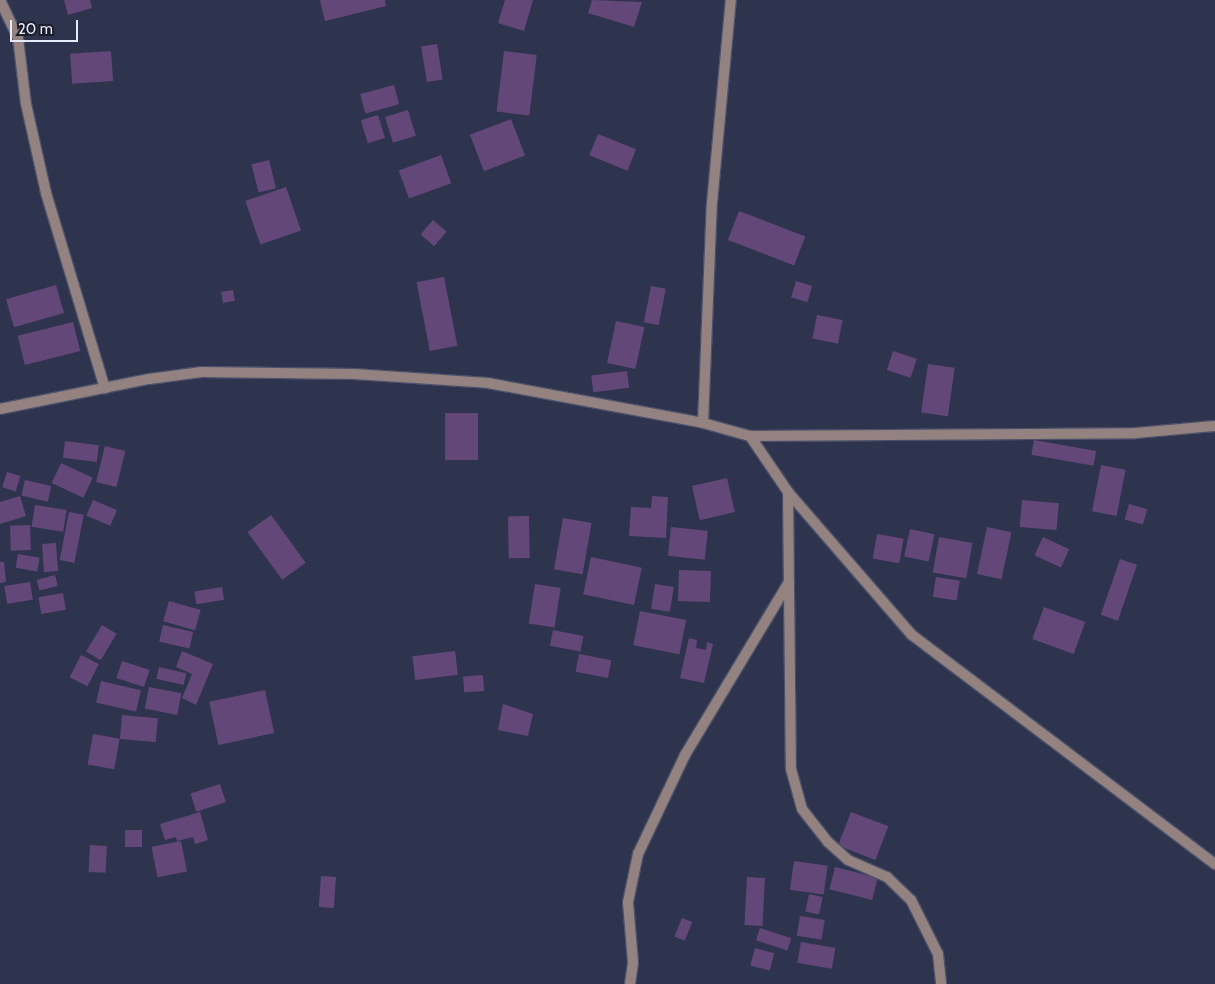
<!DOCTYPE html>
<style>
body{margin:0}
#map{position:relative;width:1215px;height:984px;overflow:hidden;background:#2e344e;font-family:Cabin,sans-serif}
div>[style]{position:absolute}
.building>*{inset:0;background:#644779;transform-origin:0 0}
.roads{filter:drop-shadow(1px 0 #4b516a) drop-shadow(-1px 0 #4b516a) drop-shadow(0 1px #4b516a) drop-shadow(0 -1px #4b516a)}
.minor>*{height:10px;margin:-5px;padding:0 5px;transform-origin:5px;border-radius:5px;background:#938280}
.tertiary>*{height:10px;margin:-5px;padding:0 5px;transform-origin:5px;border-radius:5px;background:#938280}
span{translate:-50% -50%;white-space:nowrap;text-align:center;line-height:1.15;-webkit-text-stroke:4px #1a1d29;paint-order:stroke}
.scale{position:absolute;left:10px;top:20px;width:68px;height:22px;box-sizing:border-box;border:2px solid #e6ebfc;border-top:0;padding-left:6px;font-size:15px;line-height:18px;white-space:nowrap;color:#e6ebfc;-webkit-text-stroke:4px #1a1d29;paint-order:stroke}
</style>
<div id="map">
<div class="building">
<i style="clip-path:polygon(64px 0,90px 0,92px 8px,68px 15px)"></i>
<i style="clip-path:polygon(320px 0,385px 0,386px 6px,325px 21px)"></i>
<i style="clip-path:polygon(505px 0,533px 0,524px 31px,498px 23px)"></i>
<i style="clip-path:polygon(592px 0,642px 2px,634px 27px,588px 13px)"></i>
<i style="left:437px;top:44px;width:36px;height:16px;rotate:81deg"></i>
<i style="left:111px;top:51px;width:30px;height:41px;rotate:86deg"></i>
<i style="left:504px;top:51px;width:33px;height:61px;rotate:7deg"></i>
<i style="left:394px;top:85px;width:20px;height:35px;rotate:75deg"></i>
<i style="left:408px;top:110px;width:27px;height:24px;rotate:73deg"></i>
<i style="left:378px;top:115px;width:24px;height:18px;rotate:73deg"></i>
<i style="left:511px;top:119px;width:39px;height:44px;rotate:69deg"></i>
<i style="left:598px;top:134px;width:41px;height:23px;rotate:22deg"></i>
<i style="left:441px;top:155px;width:30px;height:45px;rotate:70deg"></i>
<i style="left:269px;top:160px;width:29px;height:18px;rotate:76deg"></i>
<i style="left:286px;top:187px;width:46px;height:43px;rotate:71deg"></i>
<i style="left:739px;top:211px;width:71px;height:31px;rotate:21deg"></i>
<i style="left:433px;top:220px;width:18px;height:19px;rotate:41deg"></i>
<i style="left:444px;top:277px;width:70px;height:28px;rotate:79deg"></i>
<i style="left:796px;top:281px;width:17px;height:17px;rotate:17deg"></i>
<i style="left:56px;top:285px;width:29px;height:52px;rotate:74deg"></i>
<i style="left:651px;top:286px;width:15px;height:37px;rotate:11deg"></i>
<i style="left:233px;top:290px;width:11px;height:12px;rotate:80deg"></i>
<i style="left:817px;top:315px;width:26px;height:24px;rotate:11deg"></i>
<i style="left:616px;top:321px;width:29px;height:43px;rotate:12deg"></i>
<i style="left:73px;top:322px;width:30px;height:57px;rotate:76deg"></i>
<i style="left:893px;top:351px;width:25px;height:20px;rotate:18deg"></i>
<i style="left:928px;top:364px;width:27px;height:49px;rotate:8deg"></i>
<i style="left:627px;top:371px;width:17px;height:36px;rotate:83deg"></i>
<i style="left:445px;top:413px;width:33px;height:47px"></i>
<i style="left:1034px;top:440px;width:63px;height:15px;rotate:10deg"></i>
<i style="left:65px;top:441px;width:34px;height:17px;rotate:7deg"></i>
<i style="left:105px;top:446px;width:21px;height:37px;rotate:14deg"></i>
<i style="left:61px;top:463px;width:35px;height:22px;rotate:25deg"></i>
<i style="left:1101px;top:465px;width:25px;height:47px;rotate:11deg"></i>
<i style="left:7px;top:472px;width:14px;height:16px;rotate:17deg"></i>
<i style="left:727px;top:478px;width:35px;height:36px;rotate:77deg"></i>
<i style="left:25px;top:480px;width:27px;height:16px;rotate:13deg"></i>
<i style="clip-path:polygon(20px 496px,26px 516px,0 524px,0 502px)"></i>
<i style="clip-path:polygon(652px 496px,668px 497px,666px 538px,629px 536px,631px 507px,651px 508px)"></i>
<i style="left:93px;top:500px;width:26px;height:17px;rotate:23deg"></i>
<i style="left:1022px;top:500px;width:37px;height:27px;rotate:5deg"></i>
<i style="left:1129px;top:504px;width:19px;height:16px;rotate:16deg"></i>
<i style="left:35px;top:505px;width:32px;height:22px;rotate:9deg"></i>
<i style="left:69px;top:512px;width:15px;height:49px;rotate:11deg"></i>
<i style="left:271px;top:515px;width:59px;height:29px;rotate:54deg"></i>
<i style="left:529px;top:516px;width:42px;height:21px;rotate:89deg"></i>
<i style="left:563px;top:518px;width:29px;height:52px;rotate:10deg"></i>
<i style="left:30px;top:525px;width:25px;height:20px;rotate:88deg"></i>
<i style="left:671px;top:527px;width:37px;height:29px;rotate:6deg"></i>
<i style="left:987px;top:527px;width:25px;height:48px;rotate:12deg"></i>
<i style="left:910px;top:529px;width:25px;height:28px;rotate:12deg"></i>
<i style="left:877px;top:534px;width:27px;height:25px;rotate:10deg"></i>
<i style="left:939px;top:537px;width:34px;height:36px;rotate:10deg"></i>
<i style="left:1043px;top:537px;width:29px;height:20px;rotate:25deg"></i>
<i style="left:56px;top:543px;width:28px;height:14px;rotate:86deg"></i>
<i style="left:18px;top:554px;width:22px;height:14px;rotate:10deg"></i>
<i style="left:591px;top:557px;width:52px;height:38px;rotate:12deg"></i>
<i style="left:1120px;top:559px;width:18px;height:59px;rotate:19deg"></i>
<i style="clip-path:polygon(0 562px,4px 562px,6px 582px,0 583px)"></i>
<i style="left:679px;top:570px;width:32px;height:31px;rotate:2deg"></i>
<i style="left:55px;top:575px;width:11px;height:19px;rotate:75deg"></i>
<i style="left:936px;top:577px;width:24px;height:20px;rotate:9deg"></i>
<i style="left:30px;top:582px;width:18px;height:26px;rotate:81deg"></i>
<i style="left:535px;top:584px;width:26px;height:40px;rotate:9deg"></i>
<i style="left:655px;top:584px;width:19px;height:25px;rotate:9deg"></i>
<i style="left:222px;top:587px;width:13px;height:28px;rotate:81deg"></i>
<i style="left:63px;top:593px;width:17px;height:25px;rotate:80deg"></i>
<i style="left:169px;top:601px;width:33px;height:21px;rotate:16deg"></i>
<i style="left:1044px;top:607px;width:44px;height:34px;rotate:20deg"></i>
<i style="left:640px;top:611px;width:47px;height:35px;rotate:11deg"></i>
<i style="left:102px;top:625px;width:17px;height:31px;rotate:31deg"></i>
<i style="left:163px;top:625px;width:31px;height:17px;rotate:13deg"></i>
<i style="left:553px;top:630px;width:31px;height:16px;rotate:11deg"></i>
<i style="clip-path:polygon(689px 638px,697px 640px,696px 648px,706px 650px,707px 642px,713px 644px,704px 683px,680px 678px)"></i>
<i style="clip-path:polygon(182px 651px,213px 664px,196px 705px,182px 698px,192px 674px,176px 667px)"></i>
<i style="left:455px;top:651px;width:24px;height:43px;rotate:83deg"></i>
<i style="left:579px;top:654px;width:33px;height:18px;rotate:11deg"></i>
<i style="left:81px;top:655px;width:20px;height:25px;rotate:27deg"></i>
<i style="left:122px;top:661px;width:29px;height:18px;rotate:18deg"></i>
<i style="left:159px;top:667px;width:28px;height:12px;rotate:13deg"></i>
<i style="left:483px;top:675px;width:16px;height:20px;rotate:86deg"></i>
<i style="left:101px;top:681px;width:41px;height:22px;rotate:13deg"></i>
<i style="left:149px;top:687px;width:33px;height:22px;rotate:11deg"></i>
<i style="left:265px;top:690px;width:44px;height:57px;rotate:78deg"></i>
<i style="clip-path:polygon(503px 704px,533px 714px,528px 736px,498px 730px)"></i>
<i style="left:122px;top:715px;width:36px;height:24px;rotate:5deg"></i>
<i style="left:93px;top:734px;width:27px;height:31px;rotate:10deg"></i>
<i style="left:220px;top:784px;width:19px;height:31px;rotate:72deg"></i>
<i style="clip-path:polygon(200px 812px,208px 840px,195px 844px,193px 837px,177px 841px,176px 837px,165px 840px,160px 824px)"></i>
<i style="left:851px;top:812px;width:40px;height:36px;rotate:21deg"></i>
<i style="left:125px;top:830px;width:17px;height:17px"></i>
<i style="left:181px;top:841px;width:31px;height:30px;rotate:79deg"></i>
<i style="left:90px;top:845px;width:17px;height:27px;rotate:3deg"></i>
<i style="left:794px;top:861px;width:34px;height:29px;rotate:8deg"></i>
<i style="left:835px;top:867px;width:44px;height:23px;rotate:14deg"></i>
<i style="left:321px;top:876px;width:15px;height:31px;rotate:4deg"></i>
<i style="left:747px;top:877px;width:18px;height:48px;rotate:3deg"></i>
<i style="left:809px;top:894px;width:14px;height:18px;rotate:12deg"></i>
<i style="left:800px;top:916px;width:25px;height:20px;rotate:9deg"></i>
<i style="left:682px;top:918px;width:11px;height:20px;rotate:22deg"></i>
<i style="left:760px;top:928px;width:33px;height:13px;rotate:18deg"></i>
<i style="left:801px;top:942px;width:35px;height:21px;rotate:10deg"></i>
<i style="left:755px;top:948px;width:20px;height:18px;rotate:15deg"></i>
</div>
<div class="roads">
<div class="minor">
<i style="left:0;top:0;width:42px;rotate:64.7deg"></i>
<i style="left:18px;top:38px;width:66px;rotate:83.1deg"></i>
<i style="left:26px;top:104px;width:91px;rotate:77.3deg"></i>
<i style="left:46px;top:193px;width:204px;rotate:73.2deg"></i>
<i style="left:703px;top:423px;width:49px;rotate:15.5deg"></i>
<i style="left:750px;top:436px;width:386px;rotate:-0.4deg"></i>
<i style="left:1136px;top:433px;width:79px;rotate:-5.1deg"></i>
<i style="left:750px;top:436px;width:68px;rotate:55.8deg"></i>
<i style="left:788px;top:492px;width:189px;rotate:49.1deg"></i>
<i style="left:912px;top:635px;width:380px;rotate:37.1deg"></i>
<i style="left:788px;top:492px;width:277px;rotate:89.4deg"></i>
<i style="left:791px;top:769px;width:41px;rotate:74.6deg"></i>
<i style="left:802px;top:809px;width:42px;rotate:51.8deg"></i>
<i style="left:828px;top:842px;width:27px;rotate:42deg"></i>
<i style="left:848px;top:860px;width:43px;rotate:23.6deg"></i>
<i style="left:887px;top:877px;width:33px;rotate:44deg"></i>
<i style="left:911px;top:900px;width:60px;rotate:63.4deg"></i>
<i style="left:938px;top:954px;width:30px;rotate:84deg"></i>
<i style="left:630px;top:984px;width:22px;rotate:-82deg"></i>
<i style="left:633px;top:962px;width:60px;rotate:-94.8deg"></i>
<i style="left:628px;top:902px;width:49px;rotate:-78.2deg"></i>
<i style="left:638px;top:854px;width:110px;rotate:-64.6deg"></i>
<i style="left:685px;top:755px;width:202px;rotate:-59deg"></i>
</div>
<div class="tertiary">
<i style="left:0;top:409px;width:152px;rotate:-11.4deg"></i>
<i style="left:149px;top:379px;width:53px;rotate:-7.5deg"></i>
<i style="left:202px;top:372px;width:152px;rotate:0.8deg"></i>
<i style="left:354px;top:374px;width:134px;rotate:3.8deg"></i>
<i style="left:488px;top:383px;width:219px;rotate:10.5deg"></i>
<i style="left:703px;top:423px;width:220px;rotate:-87.7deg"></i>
<i style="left:712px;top:203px;width:204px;rotate:-84.7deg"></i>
</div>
</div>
<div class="scale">20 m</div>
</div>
